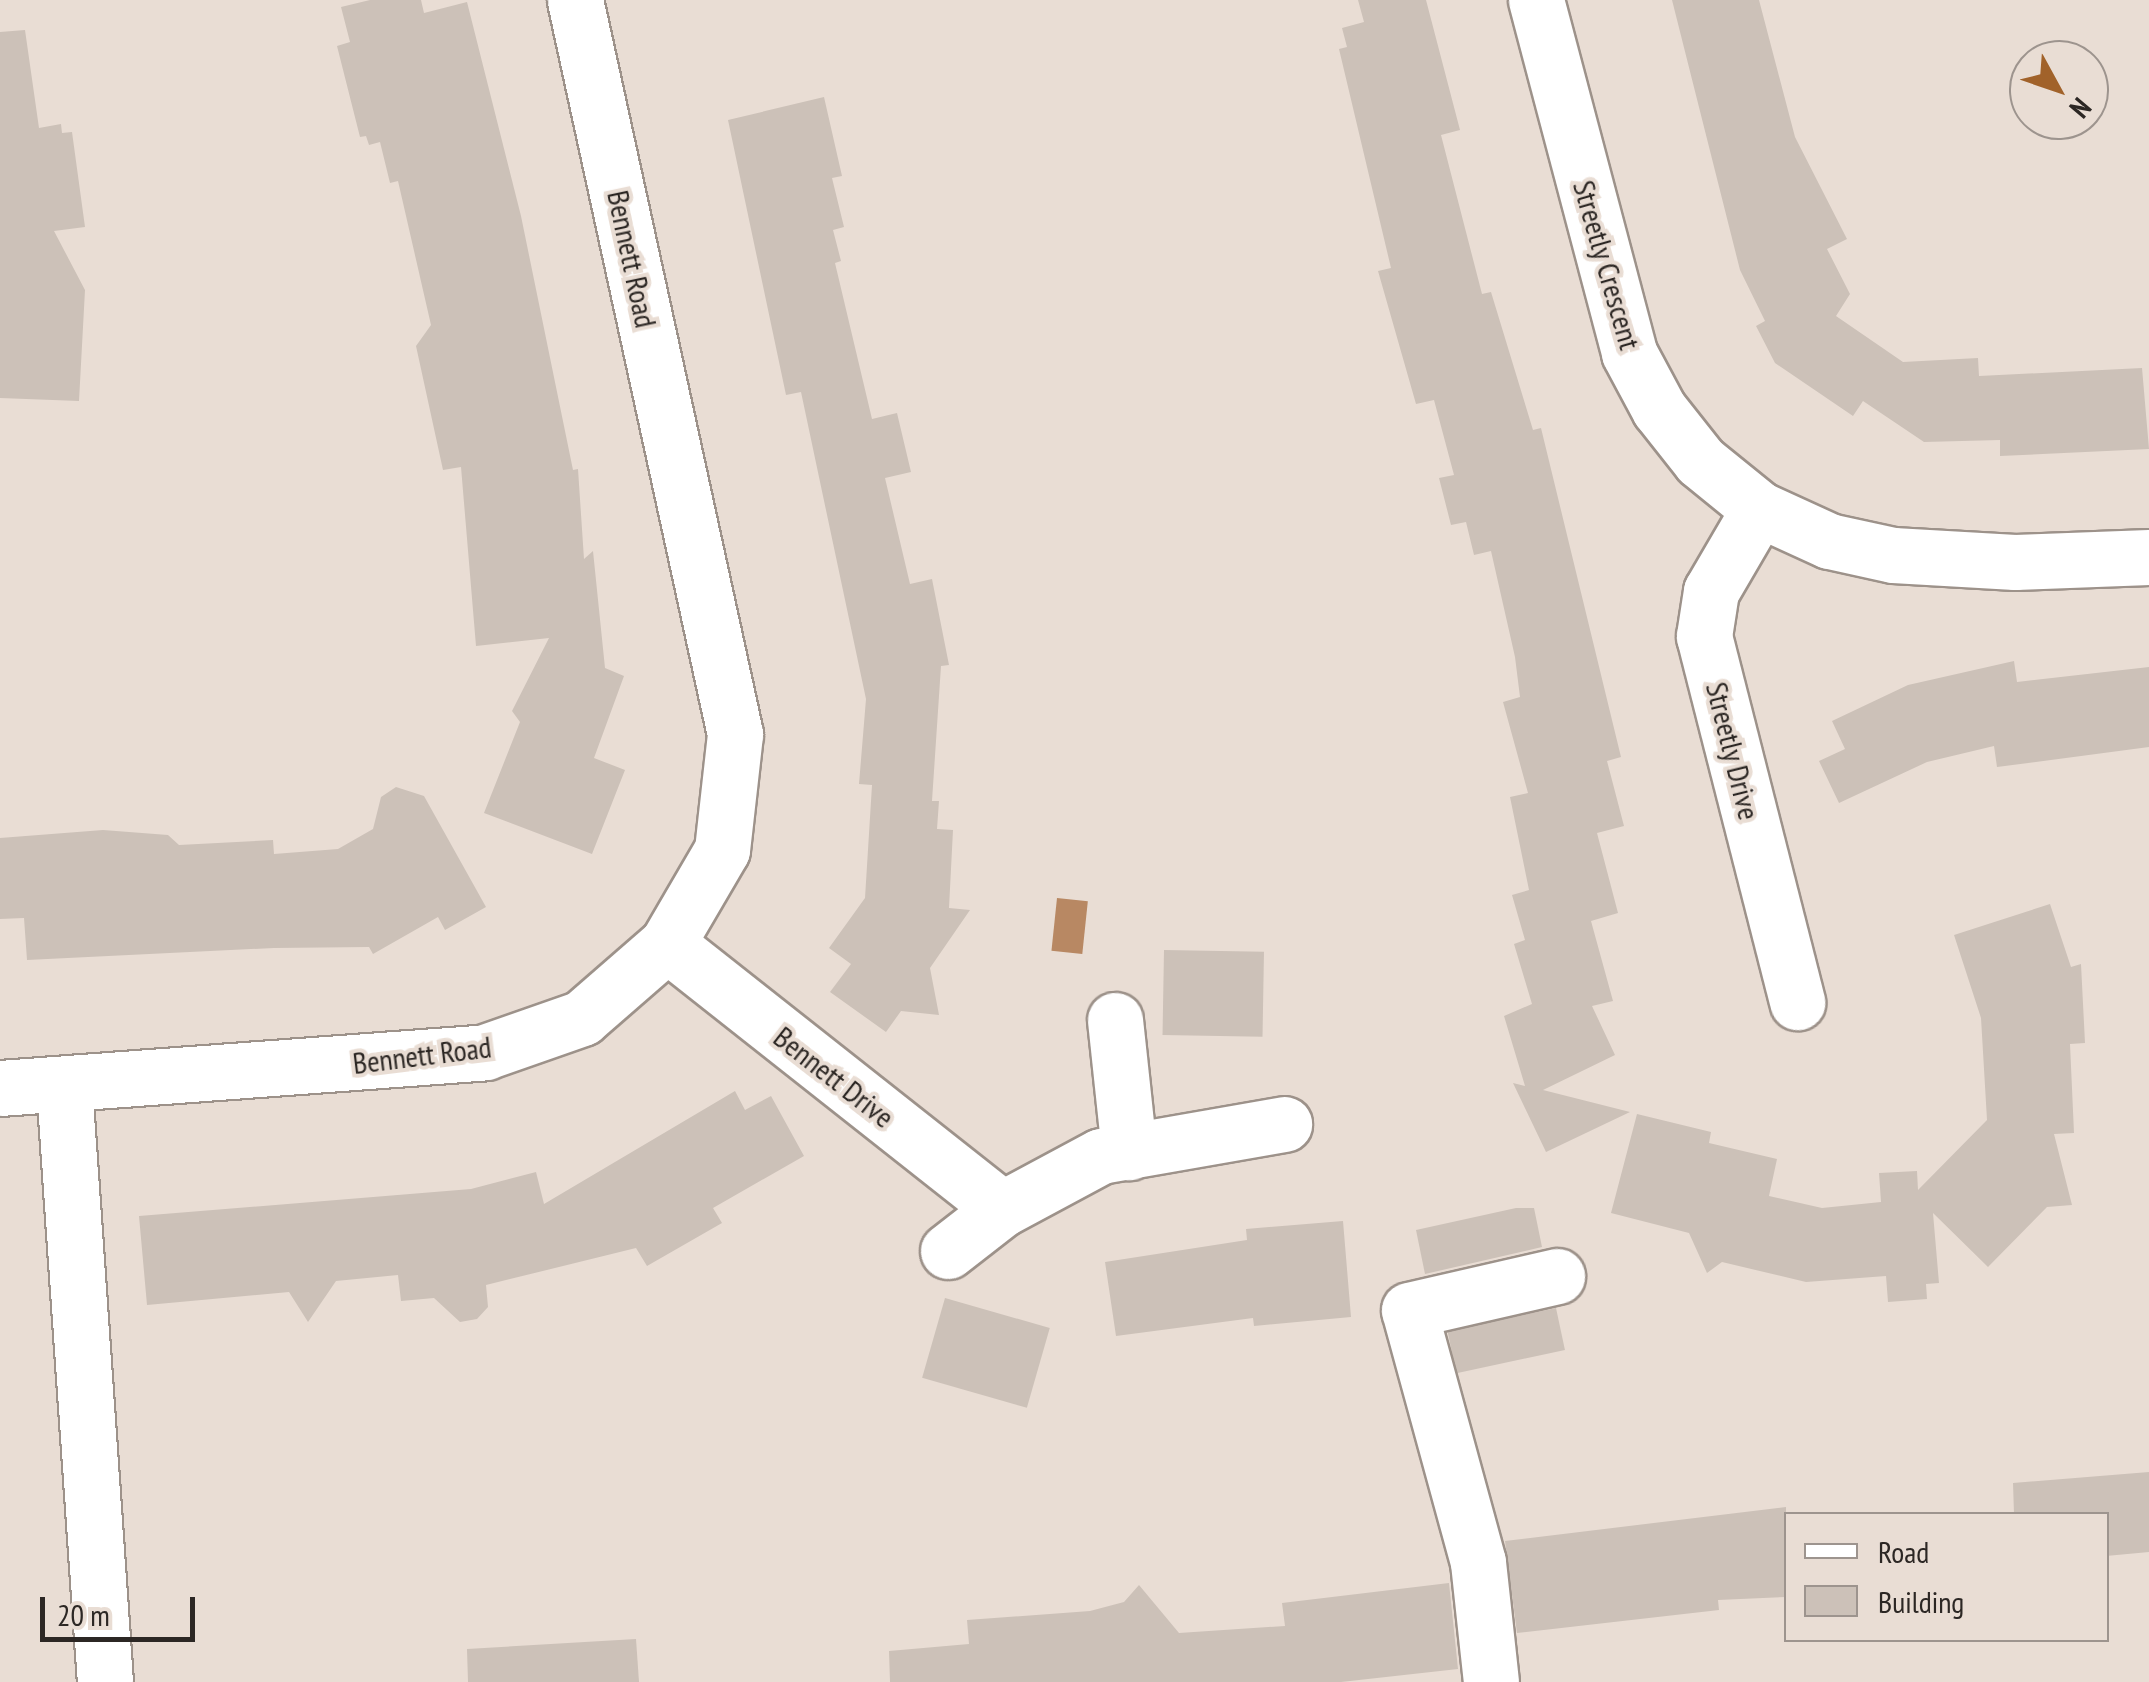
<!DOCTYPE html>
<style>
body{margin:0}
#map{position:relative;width:2149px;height:1682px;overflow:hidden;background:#e9ddd4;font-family:"PT Sans Narrow",sans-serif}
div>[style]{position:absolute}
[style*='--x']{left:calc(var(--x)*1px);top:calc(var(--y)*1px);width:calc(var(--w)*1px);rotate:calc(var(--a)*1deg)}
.water>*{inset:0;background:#b88863;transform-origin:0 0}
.building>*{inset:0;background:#ccc1b8;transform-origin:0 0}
.roads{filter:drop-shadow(2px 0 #9d928a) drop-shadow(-2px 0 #9d928a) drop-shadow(0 2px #9d928a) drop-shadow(0 -2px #9d928a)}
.minor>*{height:55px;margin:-27.5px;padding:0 27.5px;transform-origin:27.5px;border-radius:27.5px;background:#fff}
span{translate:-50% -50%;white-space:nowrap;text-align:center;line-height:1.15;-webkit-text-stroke:8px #e9ddd4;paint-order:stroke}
.street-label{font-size:30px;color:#2c2724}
.legend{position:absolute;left:1784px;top:1512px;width:325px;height:130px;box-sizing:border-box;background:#e9ddd4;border:2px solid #9d948e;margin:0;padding:12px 18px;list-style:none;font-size:30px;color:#2c2724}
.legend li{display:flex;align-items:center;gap:20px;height:50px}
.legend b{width:50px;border:2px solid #9d948e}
.north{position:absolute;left:2009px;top:40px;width:100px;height:100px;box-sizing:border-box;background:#e9ddd4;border:2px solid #9d948e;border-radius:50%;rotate:130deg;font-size:28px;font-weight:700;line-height:40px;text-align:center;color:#2c2724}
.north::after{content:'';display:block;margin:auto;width:35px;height:45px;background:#a1622a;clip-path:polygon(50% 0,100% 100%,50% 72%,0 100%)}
.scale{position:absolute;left:40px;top:1597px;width:155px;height:45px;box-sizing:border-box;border:5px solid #2c2724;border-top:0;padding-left:12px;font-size:30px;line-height:35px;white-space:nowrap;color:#2c2724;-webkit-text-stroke:8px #e9ddd4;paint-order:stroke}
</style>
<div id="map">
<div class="water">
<i style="left:1057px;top:898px;width:31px;height:53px;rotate:6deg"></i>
</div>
<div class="building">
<i style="clip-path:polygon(370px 0,421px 0,424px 13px,467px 2px,521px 216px,573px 470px,578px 469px,584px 559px,593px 551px,605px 668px,624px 676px,594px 758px,625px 770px,592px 854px,484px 813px,520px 722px,512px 711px,549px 638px,476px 646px,461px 467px,443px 470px,416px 346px,431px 325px,398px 181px,390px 183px,380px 142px,369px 145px,366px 136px,360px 137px,337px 46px,350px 42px,341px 7px)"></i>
<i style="clip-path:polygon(1358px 0,1426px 0,1460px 130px,1441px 135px,1482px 294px,1491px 292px,1533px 430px,1541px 428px,1621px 757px,1607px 761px,1624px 826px,1597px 833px,1618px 913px,1591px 921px,1613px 1001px,1592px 1006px,1615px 1055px,1543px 1090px,1630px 1112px,1546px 1152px,1513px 1083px,1525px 1086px,1504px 1016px,1532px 1004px,1514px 944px,1525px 940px,1512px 895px,1529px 890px,1510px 797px,1528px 793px,1503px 702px,1520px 697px,1515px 657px,1491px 551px,1474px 555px,1466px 522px,1451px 525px,1439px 478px,1454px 475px,1434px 400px,1416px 404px,1378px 271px,1391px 268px,1339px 49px,1347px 47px,1342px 28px,1364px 22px)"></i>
<i style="clip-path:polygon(1672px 0,1759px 0,1795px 137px,1847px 239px,1827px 249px,1850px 294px,1836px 316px,1903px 362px,1978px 358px,1979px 376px,2142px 368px,2149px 449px,2000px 456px,2000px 440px,1924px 442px,1863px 401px,1853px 416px,1775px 363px,1756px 326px,1765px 321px,1740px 270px)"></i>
<i style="clip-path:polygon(25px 30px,39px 128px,61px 124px,62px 133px,72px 132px,85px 227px,54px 231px,85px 290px,79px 401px,0 398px,0 32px)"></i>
<i style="clip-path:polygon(824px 97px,842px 176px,832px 178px,844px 227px,833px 230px,841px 261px,835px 263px,872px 419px,897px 413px,911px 472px,885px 478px,910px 584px,932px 579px,949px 665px,941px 666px,932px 801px,939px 801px,937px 829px,953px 830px,949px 908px,970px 910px,930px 968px,939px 1015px,901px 1011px,886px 1032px,830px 992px,851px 964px,829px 948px,865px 898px,872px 785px,859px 784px,866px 699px,801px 392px,786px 395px,728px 120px)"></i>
<i style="clip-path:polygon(2014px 661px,2017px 682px,2149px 667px,2149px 747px,1997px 767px,1994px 746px,1927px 762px,1839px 803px,1819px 761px,1845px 749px,1832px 721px,1908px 685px)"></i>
<i style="clip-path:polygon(396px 787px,424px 796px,486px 907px,445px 930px,438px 917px,373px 954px,369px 947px,274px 948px,27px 960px,24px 918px,0 919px,0 838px,103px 830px,168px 835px,179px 845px,273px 840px,274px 854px,338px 849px,373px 829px,381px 797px)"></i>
<i style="clip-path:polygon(2050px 904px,2071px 967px,2081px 964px,2085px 1043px,2070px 1044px,2074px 1133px,2054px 1134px,2072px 1205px,2047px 1207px,1988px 1267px,1933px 1213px,1939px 1283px,1926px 1284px,1927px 1299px,1888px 1302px,1886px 1276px,1806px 1282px,1722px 1262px,1707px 1273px,1689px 1233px,1611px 1213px,1637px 1114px,1711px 1132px,1709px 1143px,1777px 1159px,1769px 1196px,1822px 1208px,1881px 1202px,1879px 1173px,1917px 1171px,1918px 1190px,1987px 1120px,1981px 1018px,1954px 935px)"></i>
<i style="left:1164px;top:950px;width:100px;height:85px;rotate:1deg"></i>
<i style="clip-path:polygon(735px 1091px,745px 1110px,771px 1096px,804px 1156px,713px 1208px,722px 1223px,647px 1266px,636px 1248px,486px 1285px,488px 1307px,477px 1319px,460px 1322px,434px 1298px,401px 1301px,398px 1275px,336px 1281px,308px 1322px,289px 1292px,147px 1305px,139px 1216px,471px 1189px,536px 1172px,544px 1204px)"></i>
<i style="clip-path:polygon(1516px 1208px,1534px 1208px,1542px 1247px,1425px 1274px,1416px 1230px)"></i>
<i style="clip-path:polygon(1343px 1221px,1351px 1317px,1254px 1326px,1253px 1318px,1116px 1336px,1105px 1262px,1247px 1240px,1246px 1229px)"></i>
<i style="left:945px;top:1298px;width:109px;height:83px;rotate:16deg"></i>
<i style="left:1556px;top:1308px;width:43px;height:111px;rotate:78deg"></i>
<i style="clip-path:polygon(2149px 1472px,2149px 1552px,2106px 1556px,2106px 1514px,2014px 1514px,2013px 1483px)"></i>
<i style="clip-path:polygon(1786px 1507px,1786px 1597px,1718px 1600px,1719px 1610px,1517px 1633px,1505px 1541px)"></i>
<i style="clip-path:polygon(1449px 1583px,1458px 1669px,1341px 1682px,890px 1682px,889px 1651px,969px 1644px,967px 1620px,1090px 1611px,1124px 1602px,1139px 1585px,1179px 1633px,1285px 1626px,1282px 1603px)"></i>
<i style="clip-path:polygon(636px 1639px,639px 1682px,468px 1682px,467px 1649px)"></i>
</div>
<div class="roads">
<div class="minor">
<i style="--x:1536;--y:0;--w:365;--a:75.2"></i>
<i style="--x:1629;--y:353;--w:64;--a:61.8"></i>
<i style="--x:1659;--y:409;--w:66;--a:51.7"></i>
<i style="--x:1700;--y:461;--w:76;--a:39.1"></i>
<i style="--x:1759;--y:509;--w:77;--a:24.6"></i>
<i style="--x:1829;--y:541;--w:66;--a:12.3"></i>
<i style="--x:1893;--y:555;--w:122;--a:3.3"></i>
<i style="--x:2015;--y:562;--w:134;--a:-2.1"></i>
<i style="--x:1759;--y:509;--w:95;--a:120.3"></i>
<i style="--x:1711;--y:591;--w:46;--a:98.8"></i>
<i style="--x:1704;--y:636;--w:378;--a:75.7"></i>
<i style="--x:667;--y:944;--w:427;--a:38.3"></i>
<i style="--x:1002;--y:1209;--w:112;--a:-28.2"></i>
<i style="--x:1101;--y:1156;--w:186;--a:-9.9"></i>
<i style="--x:1115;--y:1020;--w:133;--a:83.9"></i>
<i style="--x:64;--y:1087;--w:596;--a:86.06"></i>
<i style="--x:0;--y:1088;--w:486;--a:-4.2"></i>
<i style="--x:485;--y:1052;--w:103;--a:-19.3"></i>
<i style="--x:582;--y:1018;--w:113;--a:-41"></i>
<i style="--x:667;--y:944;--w:109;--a:-59.7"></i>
<i style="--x:722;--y:850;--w:117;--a:-83.6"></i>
<i style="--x:735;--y:734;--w:751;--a:-102.3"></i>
<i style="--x:948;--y:1251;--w:68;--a:-37.9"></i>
<i style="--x:1491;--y:1682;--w:121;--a:-96.2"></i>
<i style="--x:1478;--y:1562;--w:261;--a:-105.3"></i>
<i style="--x:1409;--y:1310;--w:152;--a:-12.9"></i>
</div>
</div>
<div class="street-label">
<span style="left:632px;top:259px;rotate:78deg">Bennett Road</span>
<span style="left:1607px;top:265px;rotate:74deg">Streetly Crescent</span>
<span style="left:1733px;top:751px;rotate:76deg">Streetly Drive</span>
<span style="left:422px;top:1055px;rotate:-7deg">Bennett Road</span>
<span style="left:834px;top:1077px;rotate:38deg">Bennett Drive</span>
</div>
<ul class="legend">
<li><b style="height:12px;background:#fff"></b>Road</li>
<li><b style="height:28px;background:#ccc1b8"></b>Building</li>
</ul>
<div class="north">N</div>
<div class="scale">20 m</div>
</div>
